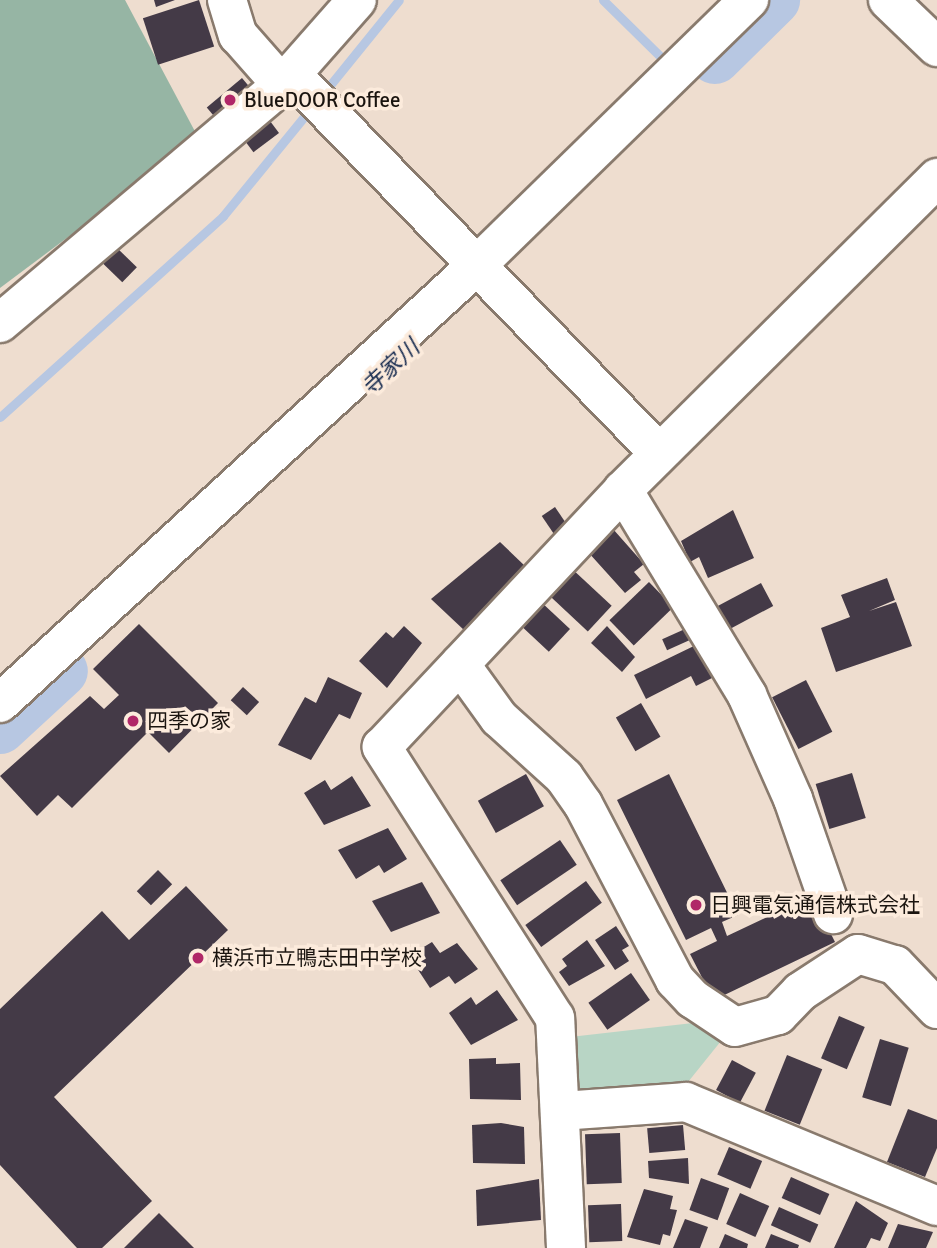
<!DOCTYPE html>
<meta charset="utf-8">
<style>
body{margin:0}
#map{position:relative;width:937px;height:1248px;overflow:hidden;background:#eeddcf;font-family:Signika,"Noto Sans JP",sans-serif}
div>[style]{position:absolute}
[style*='--x']{left:calc(var(--x)*1px);top:calc(var(--y)*1px);width:calc(var(--w)*1px);rotate:calc(var(--a)*1deg)}
.green>*{inset:0;background:#b8d5c5}
.forest>*{inset:0;background:#96b5a4}
.stream>*{height:9px;margin:-4.5px;padding:0 4.5px;transform-origin:4.5px;border-radius:4.5px;background:#b7c7e2}
.river>*{height:52px;margin:-26px;padding:0 26px;transform-origin:26px;border-radius:26px;background:#b7c7e2}
.building>*{inset:0;background:#443a47;transform-origin:0 0}
.roads{filter:drop-shadow(2px 0 #897a6d) drop-shadow(-2px 0 #897a6d) drop-shadow(0 2px #897a6d) drop-shadow(0 -2px #897a6d)}
.minor>*{height:38px;margin:-19px;padding:0 19px;transform-origin:19px;border-radius:19px;background:#fff}
.dots>*{width:19px;height:19px;translate:-50% -50%;box-sizing:border-box;border:4px solid #fcebdc;border-radius:50%}
span{translate:-50% -50%;white-space:nowrap;text-align:center;line-height:1.15;-webkit-text-stroke:7px #fcebdc;paint-order:stroke}
.poi-label{font-size:21px;color:#1a140f}
.left{translate:0 -50%;text-align:left}
.water-label{font-size:23px;color:#192d51;font-style:italic}
</style>
<div id="map">
<div class="green">
<i style="clip-path:polygon(693px 1023px,721px 1041px,684px 1087px,584px 1099px,572px 1086px,570px 1037px)"></i>
</div>
<div class="forest">
<i style="clip-path:polygon(0 0,125px 0,199px 139px,0 288px)"></i>
</div>
<div class="stream">
<i style="--x:603;--y:0;--w:93;--a:44.6"></i>
<i style="--x:322;--y:95;--w:122;--a:-51"></i>
<i style="--x:0;--y:417;--w:300;--a:-42"></i>
<i style="--x:223;--y:216;--w:139;--a:-50.8"></i>
</div>
<div class="river">
<i style="--x:715;--y:58;--w:83;--a:-44.5"></i>
<i style="--x:0;--y:728;--w:84;--a:-42.6"></i>
</div>
<div class="building">
<i style="clip-path:polygon(154px 0,175px 0,156px 7px)"></i>
<i style="left:199px;top:0;width:49px;height:59px;rotate:72deg"></i>
<i style="left:242px;top:78px;width:17px;height:46px;rotate:50deg"></i>
<i style="left:270px;top:121px;width:15px;height:32px;rotate:53deg"></i>
<i style="left:116px;top:247px;width:29px;height:21px;rotate:44deg"></i>
<i style="left:555px;top:507px;width:23px;height:16px;rotate:56deg"></i>
<i style="clip-path:polygon(733px 510px,754px 558px,708px 578px,699px 557px,690px 562px,681px 541px)"></i>
<i style="clip-path:polygon(613px 529px,644px 564px,634px 572px,641px 580px,625px 593px,588px 552px)"></i>
<i style="clip-path:polygon(500px 542px,526px 567px,465px 631px,431px 599px)"></i>
<i style="left:570px;top:567px;width:57px;height:35px;rotate:43deg"></i>
<i style="clip-path:polygon(887px 578px,895px 600px,869px 611px,896px 602px,912px 646px,836px 672px,821px 628px,850px 617px,841px 595px)"></i>
<i style="left:649px;top:582px;width:35px;height:55px;rotate:46deg"></i>
<i style="left:761px;top:583px;width:26px;height:57px;rotate:62deg"></i>
<i style="left:540px;top:601px;width:41px;height:31px;rotate:43deg"></i>
<i style="clip-path:polygon(139px 624px,218px 703px,169px 753px,148px 732px,72px 808px,58px 795px,37px 816px,0 776px,90px 696px,104px 709px,119px 695px,93px 669px)"></i>
<i style="clip-path:polygon(404px 626px,422px 643px,387px 688px,359px 661px,386px 632px,393px 638px)"></i>
<i style="clip-path:polygon(607px 626px,635px 657px,622px 672px,591px 643px)"></i>
<i style="left:685px;top:629px;width:12px;height:25px;rotate:66deg"></i>
<i style="clip-path:polygon(698px 644px,714px 677px,696px 686px,691px 676px,646px 699px,634px 675px)"></i>
<i style="clip-path:polygon(328px 677px,362px 693px,350px 719px,339px 714px,311px 760px,278px 745px,305px 697px,316px 703px)"></i>
<i style="left:806px;top:680px;width:58px;height:38px;rotate:63deg"></i>
<i style="left:243px;top:687px;width:22px;height:18px;rotate:43deg"></i>
<i style="left:641px;top:703px;width:39px;height:29px;rotate:60deg"></i>
<i style="left:852px;top:773px;width:47px;height:38px;rotate:73deg"></i>
<i style="left:526px;top:774px;width:37px;height:55px;rotate:61deg"></i>
<i style="clip-path:polygon(669px 774px,738px 915px,722px 922px,727px 936px,812px 896px,835px 942px,716px 999px,710px 993px,690px 954px,717px 941px,711px 928px,686px 940px,617px 800px)"></i>
<i style="clip-path:polygon(352px 776px,371px 806px,324px 825px,304px 793px,325px 780px,331px 790px)"></i>
<i style="clip-path:polygon(388px 828px,407px 859px,384px 873px,379px 865px,356px 879px,338px 850px)"></i>
<i style="left:560px;top:840px;width:30px;height:72px;rotate:56deg"></i>
<i style="left:158px;top:870px;width:20px;height:30px;rotate:45deg"></i>
<i style="left:586px;top:881px;width:27px;height:75px;rotate:54deg"></i>
<i style="clip-path:polygon(422px 882px,440px 913px,391px 932px,372px 901px)"></i>
<i style="clip-path:polygon(186px 886px,228px 930px,54px 1097px,152px 1201px,102px 1248px,77px 1248px,0 1165px,0 1009px,102px 911px,129px 940px)"></i>
<i style="clip-path:polygon(616px 926px,629px 946px,622px 950px,629px 961px,615px 970px,595px 940px)"></i>
<i style="clip-path:polygon(587px 940px,605px 966px,569px 986px,559px 972px,567px 966px,562px 959px)"></i>
<i style="clip-path:polygon(432px 942px,440px 953px,457px 943px,478px 969px,455px 984px,449px 976px,430px 988px,409px 956px)"></i>
<i style="left:631px;top:973px;width:33px;height:52px;rotate:55deg"></i>
<i style="clip-path:polygon(497px 990px,518px 1020px,471px 1045px,449px 1013px,471px 997px,476px 1005px)"></i>
<i style="left:839px;top:1016px;width:28px;height:46px;rotate:23deg"></i>
<i style="left:880px;top:1039px;width:30px;height:61px;rotate:17deg"></i>
<i style="left:787px;top:1055px;width:38px;height:60px;rotate:22deg"></i>
<i style="clip-path:polygon(496px 1058px,496px 1064px,520px 1063px,521px 1100px,470px 1099px,469px 1059px)"></i>
<i style="left:732px;top:1060px;width:27px;height:34px;rotate:28deg"></i>
<i style="clip-path:polygon(908px 1109px,937px 1120px,937px 1148px,925px 1177px,887px 1162px)"></i>
<i style="clip-path:polygon(501px 1123px,524px 1127px,525px 1164px,473px 1163px,472px 1125px)"></i>
<i style="left:683px;top:1125px;width:25px;height:36px;rotate:85deg"></i>
<i style="left:620px;top:1133px;width:50px;height:35px;rotate:88deg"></i>
<i style="left:729px;top:1147px;width:36px;height:30px;rotate:23deg"></i>
<i style="clip-path:polygon(688px 1158px,689px 1184px,649px 1178px,648px 1161px)"></i>
<i style="left:791px;top:1177px;width:42px;height:23px;rotate:24deg"></i>
<i style="left:701px;top:1178px;width:30px;height:34px;rotate:20deg"></i>
<i style="clip-path:polygon(539px 1179px,541px 1220px,477px 1226px,476px 1190px)"></i>
<i style="clip-path:polygon(644px 1189px,673px 1196px,670px 1209px,677px 1210px,670px 1236px,663px 1234px,660px 1245px,627px 1237px)"></i>
<i style="left:740px;top:1193px;width:32px;height:34px;rotate:24deg"></i>
<i style="clip-path:polygon(856px 1201px,888px 1223px,880px 1241px,871px 1238px,866px 1248px,834px 1248px)"></i>
<i style="left:621px;top:1204px;width:37px;height:33px;rotate:88deg"></i>
<i style="left:779px;top:1207px;width:43px;height:20px;rotate:24deg"></i>
<i style="clip-path:polygon(159px 1213px,194px 1248px,124px 1248px)"></i>
<i style="clip-path:polygon(685px 1219px,708px 1227px,700px 1248px,673px 1248px)"></i>
<i style="clip-path:polygon(898px 1224px,933px 1232px,926px 1248px,888px 1248px)"></i>
<i style="clip-path:polygon(725px 1234px,748px 1244px,747px 1248px,719px 1248px)"></i>
<i style="clip-path:polygon(771px 1234px,799px 1245px,798px 1248px,765px 1248px)"></i>
</div>
<div class="roads">
<div class="minor">
<i style="--x:227;--y:0;--w:37;--a:73"></i>
<i style="--x:238;--y:35;--w:67;--a:48.7"></i>
<i style="--x:888;--y:0;--w:68;--a:43.8"></i>
<i style="--x:292;--y:75;--w:527;--a:45.85"></i>
<i style="--x:0;--y:323;--w:369;--a:-40.2"></i>
<i style="--x:282;--y:85;--w:113;--a:-48.6"></i>
<i style="--x:623;--y:490;--w:240;--a:58.8"></i>
<i style="--x:747;--y:695;--w:114;--a:66.1"></i>
<i style="--x:793;--y:799;--w:122;--a:70.8"></i>
<i style="--x:460;--y:664;--w:67;--a:54.2"></i>
<i style="--x:499;--y:718;--w:88;--a:42.2"></i>
<i style="--x:564;--y:777;--w:33;--a:55"></i>
<i style="--x:583;--y:804;--w:199;--a:62.4"></i>
<i style="--x:675;--y:980;--w:26;--a:47"></i>
<i style="--x:693;--y:999;--w:50;--a:33.7"></i>
<i style="--x:735;--y:1027;--w:45;--a:-15.6"></i>
<i style="--x:778;--y:1015;--w:32;--a:-46"></i>
<i style="--x:800;--y:992;--w:69;--a:-33.2"></i>
<i style="--x:858;--y:954;--w:39;--a:17"></i>
<i style="--x:895;--y:965;--w:61;--a:46.3"></i>
<i style="--x:0;--y:703;--w:645;--a:-42.55"></i>
<i style="--x:475;--y:267;--w:383;--a:-44.3"></i>
<i style="--x:561;--y:1111;--w:125;--a:-4.1"></i>
<i style="--x:686;--y:1102;--w:272;--a:22.5"></i>
<i style="--x:566;--y:1248;--w:230;--a:-92.7"></i>
<i style="--x:555;--y:1018;--w:322;--a:-122.6"></i>
<i style="--x:382;--y:747;--w:352;--a:-46.8"></i>
<i style="--x:623;--y:490;--w:443;--a:-44.8"></i>
</div>
</div>
<div class="dots">
<i style="left:230px;top:100px;background:#b02768"></i>
<i style="left:133px;top:721px;background:#b02768"></i>
<i style="left:696px;top:905px;background:#b02768"></i>
<i style="left:198px;top:958px;background:#b02768"></i>
</div>
<div class="poi-label">
<span class="left" style="left:244px;top:100px">BlueDOOR Coffee</span>
<span class="left" style="left:147px;top:721px">四季の家</span>
<span class="left" style="left:710px;top:905px">日興電気通信株式会社</span>
<span class="left" style="left:212px;top:958px">横浜市立鴨志田中学校</span>
</div>
<div class="water-label">
<span style="left:391px;top:368px;rotate:-43deg">寺家川</span>
</div>
</div>
